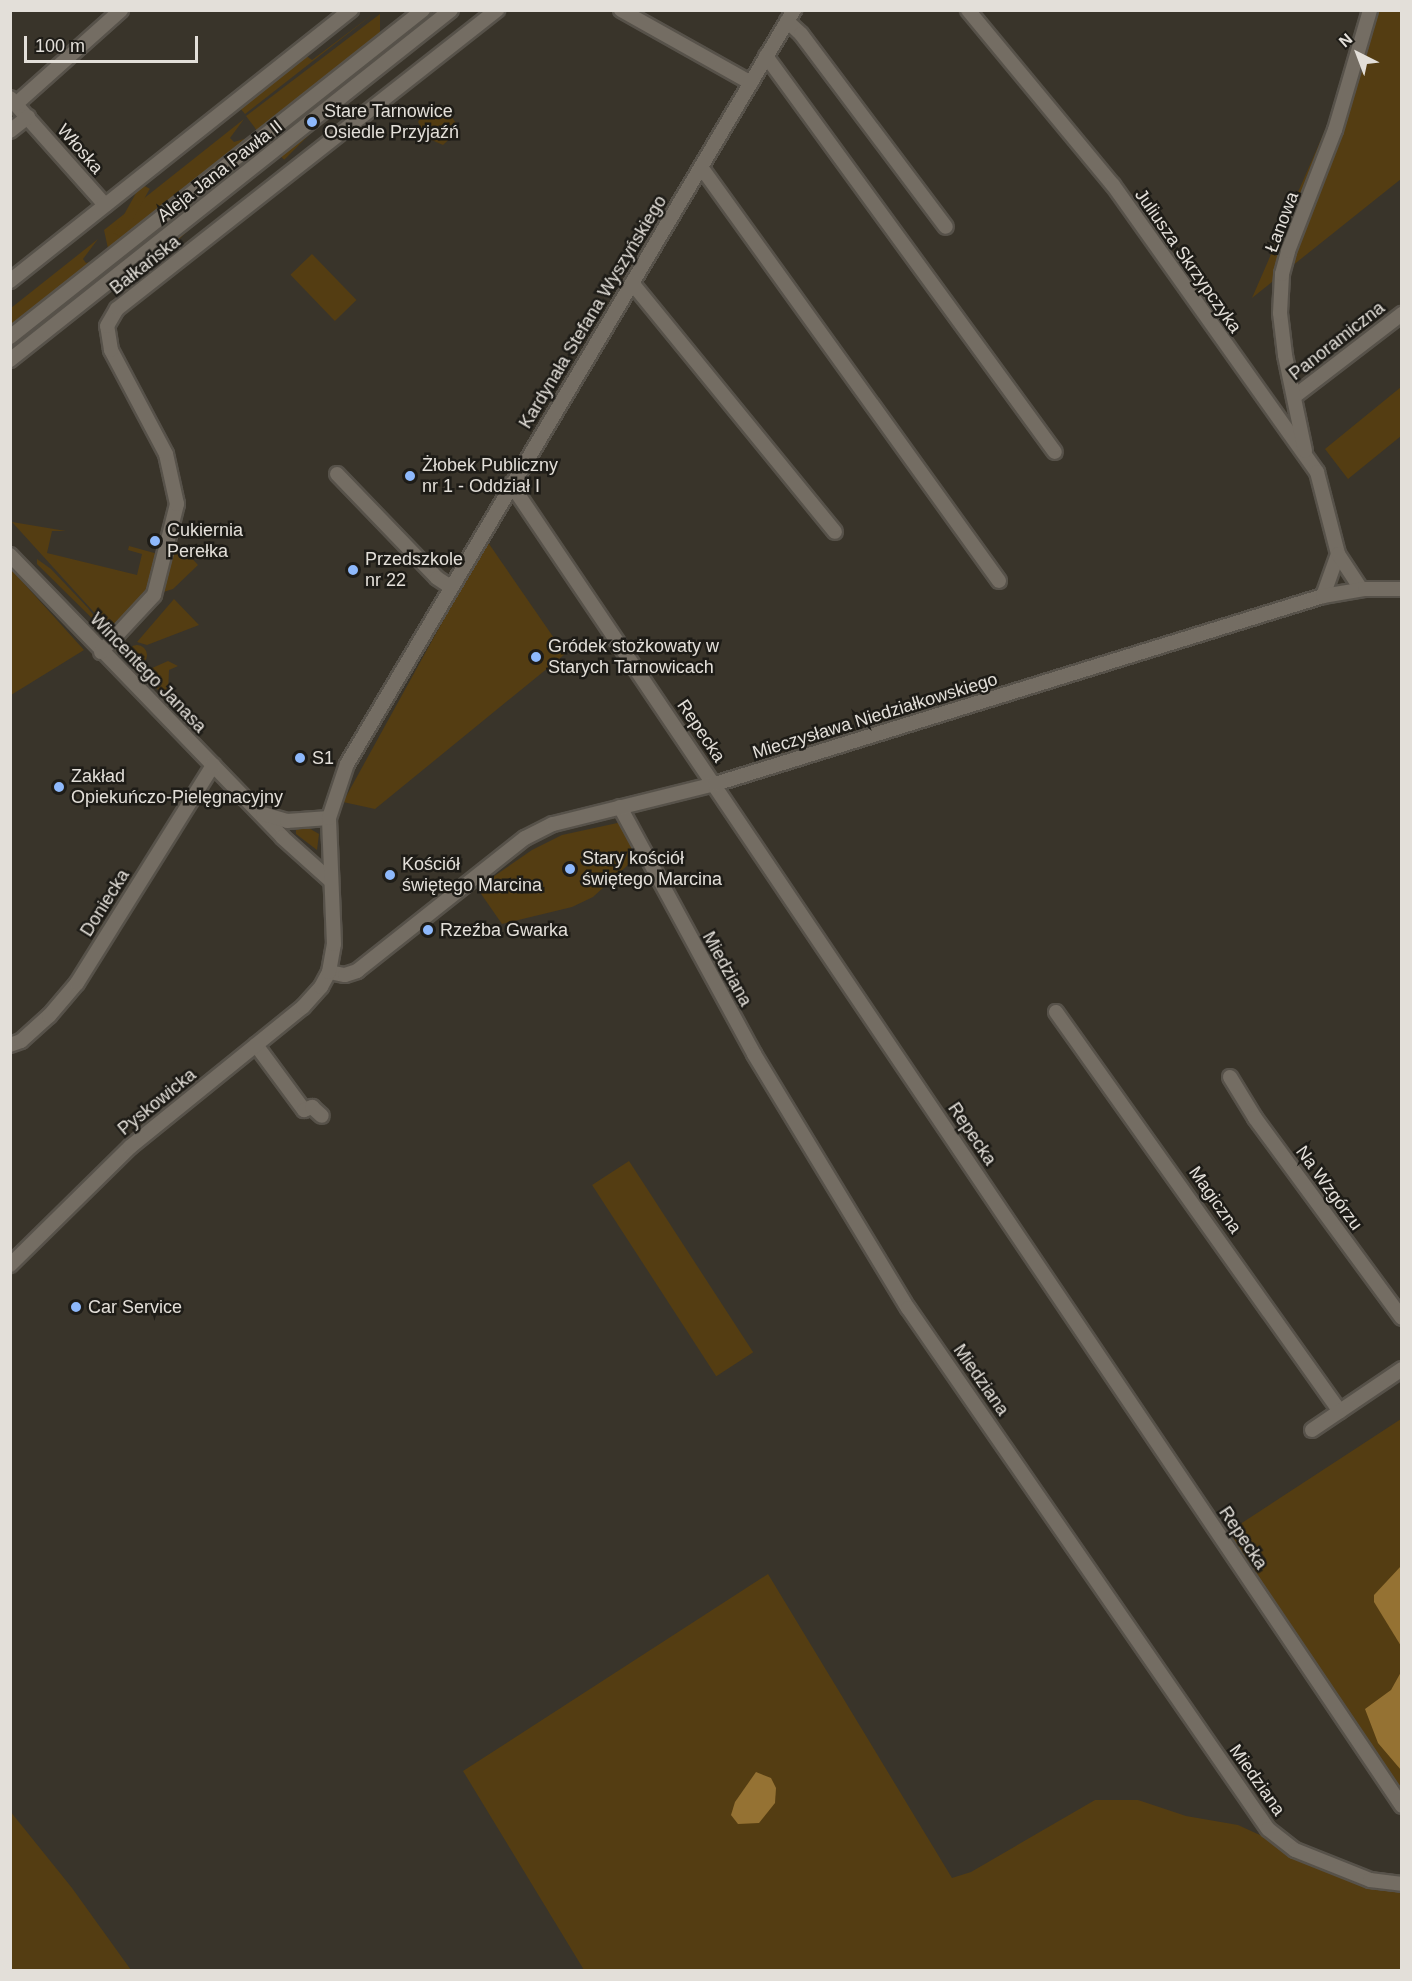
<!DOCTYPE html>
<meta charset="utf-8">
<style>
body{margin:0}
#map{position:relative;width:1412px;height:1981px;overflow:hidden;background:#39342a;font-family:Arial,sans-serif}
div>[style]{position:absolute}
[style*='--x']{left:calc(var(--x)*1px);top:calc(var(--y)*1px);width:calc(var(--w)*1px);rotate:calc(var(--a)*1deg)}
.green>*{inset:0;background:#543d12;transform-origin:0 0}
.round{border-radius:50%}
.water>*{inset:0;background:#957233}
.roads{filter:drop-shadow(2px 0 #57524a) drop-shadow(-2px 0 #57524a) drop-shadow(0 2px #57524a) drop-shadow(0 -2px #57524a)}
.minor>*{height:14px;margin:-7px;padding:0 7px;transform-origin:7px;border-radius:7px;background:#746d63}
.dots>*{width:16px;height:16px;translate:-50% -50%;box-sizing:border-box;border:3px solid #1e1c17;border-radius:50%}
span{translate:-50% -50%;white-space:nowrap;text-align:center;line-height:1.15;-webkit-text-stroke:5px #1e1c17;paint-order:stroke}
.poi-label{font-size:18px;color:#e3dfd9}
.left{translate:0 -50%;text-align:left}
.street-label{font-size:18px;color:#e3dfd9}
.frame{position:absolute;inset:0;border:12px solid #e3dfd9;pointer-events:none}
.north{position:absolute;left:1328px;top:24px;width:60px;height:60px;-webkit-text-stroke:4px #1e1c17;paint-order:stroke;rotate:318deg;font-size:16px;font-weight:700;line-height:24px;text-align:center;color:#e3dfd9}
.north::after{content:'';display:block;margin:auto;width:21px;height:27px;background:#e3dfd9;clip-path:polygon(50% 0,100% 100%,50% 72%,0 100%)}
.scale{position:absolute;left:24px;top:36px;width:174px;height:27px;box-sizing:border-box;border:3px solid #e3dfd9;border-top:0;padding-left:8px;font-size:18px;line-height:21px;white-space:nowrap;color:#e3dfd9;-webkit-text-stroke:4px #1e1c17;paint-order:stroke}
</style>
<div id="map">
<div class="green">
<i style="clip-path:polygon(377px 11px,245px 114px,239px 107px,305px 55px,312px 60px)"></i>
<i style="clip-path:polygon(1365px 11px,1401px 11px,1401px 179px,1252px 298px,1339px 98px)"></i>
<i style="clip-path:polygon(380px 14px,380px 34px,258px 132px,246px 116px)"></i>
<i style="left:386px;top:48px;width:7px;height:151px;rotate:45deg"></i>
<i style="clip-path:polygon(427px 106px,447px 110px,460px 129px,443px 145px,427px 138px,418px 122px)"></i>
<i style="clip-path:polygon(244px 119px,230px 138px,234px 142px,254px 136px,109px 253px,104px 230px)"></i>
<i style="left:263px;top:147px;width:6px;height:177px;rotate:45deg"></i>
<i style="left:141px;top:184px;width:10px;height:56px;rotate:29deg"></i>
<i style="clip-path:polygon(98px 239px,83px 259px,86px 263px,101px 259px,11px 330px,11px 308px)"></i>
<i style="left:312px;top:254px;width:64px;height:30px;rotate:46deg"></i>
<i style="left:108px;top:268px;width:6px;height:124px;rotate:51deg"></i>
<i style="clip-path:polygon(1401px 387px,1401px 436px,1348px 479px,1325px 449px)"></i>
<i style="clip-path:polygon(12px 522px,66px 531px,52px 531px,47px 553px,137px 575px,142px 554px,128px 550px,129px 546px,158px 554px,146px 593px,111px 631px)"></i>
<i style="clip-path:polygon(175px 540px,198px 565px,173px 589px,160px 593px)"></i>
<i style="clip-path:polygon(487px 541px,565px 654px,375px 809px,343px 802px)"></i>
<i style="clip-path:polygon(37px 559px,51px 569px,88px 608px,107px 633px,37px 564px)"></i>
<i style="clip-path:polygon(10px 568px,84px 650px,11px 695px,10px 695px)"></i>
<i style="clip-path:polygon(174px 599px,199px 625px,147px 645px,137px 642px)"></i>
<i class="round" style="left:127px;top:645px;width:20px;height:20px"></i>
<i style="clip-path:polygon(168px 661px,178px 666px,169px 670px,168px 692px,176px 698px,173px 705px,145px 677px,150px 669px)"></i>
<i style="clip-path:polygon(622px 822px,640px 854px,593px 897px,572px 907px,502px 924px,477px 888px,532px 850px,562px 835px)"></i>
<i style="clip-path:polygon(307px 827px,319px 834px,317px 850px,296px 834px,296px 830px)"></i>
<i style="left:629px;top:1161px;width:228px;height:44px;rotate:57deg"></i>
<i style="clip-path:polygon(1401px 1419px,1401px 1799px,1225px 1534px)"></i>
<i style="clip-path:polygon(768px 1574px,952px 1878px,971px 1872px,1095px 1800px,1138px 1800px,1186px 1816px,1238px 1825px,1313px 1859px,1391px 1889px,1401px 1889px,1401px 1970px,584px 1970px,463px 1771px)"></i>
<i style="clip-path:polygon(10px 1811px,72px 1888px,131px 1970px,11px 1970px)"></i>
</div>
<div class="water">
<i style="clip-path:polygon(1401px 1566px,1401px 1646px,1374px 1602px,1374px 1595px)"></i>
<i style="clip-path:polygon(1401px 1672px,1401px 1770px,1378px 1743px,1365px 1709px,1391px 1690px)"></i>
<i style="clip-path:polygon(756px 1772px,771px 1778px,776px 1788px,775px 1803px,759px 1823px,738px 1824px,731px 1815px,735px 1802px)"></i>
</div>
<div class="roads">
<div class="minor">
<i style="--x:621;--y:10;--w:149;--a:29.3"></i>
<i style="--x:968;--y:10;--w:227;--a:50.4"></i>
<i style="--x:1113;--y:185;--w:352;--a:54.6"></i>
<i style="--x:1317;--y:472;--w:85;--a:75.6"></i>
<i style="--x:1338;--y:554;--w:45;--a:109.7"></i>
<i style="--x:787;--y:21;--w:19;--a:43"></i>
<i style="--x:801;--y:34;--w:241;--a:53.1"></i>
<i style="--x:766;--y:56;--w:490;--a:53.9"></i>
<i style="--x:10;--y:98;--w:143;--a:48.4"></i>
<i style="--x:16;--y:104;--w:141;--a:-41.8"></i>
<i style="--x:10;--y:131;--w:23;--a:-38"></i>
<i style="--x:701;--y:167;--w:510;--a:54.25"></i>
<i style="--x:10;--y:281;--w:436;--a:-38.5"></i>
<i style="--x:632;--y:283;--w:321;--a:50.8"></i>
<i style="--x:10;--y:337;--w:527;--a:-38.37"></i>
<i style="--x:10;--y:360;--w:563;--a:-38.44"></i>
<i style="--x:1295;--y:396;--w:135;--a:-37.5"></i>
<i style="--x:1305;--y:451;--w:98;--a:-101.8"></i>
<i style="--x:1285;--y:355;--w:42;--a:-96.8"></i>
<i style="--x:1280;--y:313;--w:39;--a:-87"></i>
<i style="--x:1282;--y:274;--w:24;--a:-75"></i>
<i style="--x:1288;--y:251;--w:130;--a:-68.8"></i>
<i style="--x:1335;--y:130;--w:125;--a:-73.7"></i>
<i style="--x:337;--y:474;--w:144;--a:46.1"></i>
<i style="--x:437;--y:578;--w:17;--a:33"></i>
<i style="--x:511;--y:484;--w:1594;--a:56.02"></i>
<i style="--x:1338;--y:554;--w:42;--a:56.7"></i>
<i style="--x:10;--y:555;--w:392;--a:46"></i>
<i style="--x:282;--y:837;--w:64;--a:41.9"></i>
<i style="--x:101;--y:652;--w:78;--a:-47.1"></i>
<i style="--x:154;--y:595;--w:94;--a:-75.8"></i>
<i style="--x:177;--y:504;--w:51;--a:-102.4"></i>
<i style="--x:166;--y:454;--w:118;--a:-117.9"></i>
<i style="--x:111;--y:350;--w:24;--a:-99"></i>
<i style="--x:107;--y:326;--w:20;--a:-60"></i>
<i style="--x:117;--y:309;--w:484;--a:-38.2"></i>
<i style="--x:620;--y:807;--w:281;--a:61.5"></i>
<i style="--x:754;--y:1054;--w:297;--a:58.8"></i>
<i style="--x:908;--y:1308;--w:633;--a:55.36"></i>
<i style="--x:1268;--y:1829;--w:34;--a:38"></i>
<i style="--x:1295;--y:1850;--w:81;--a:21.8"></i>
<i style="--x:1370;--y:1880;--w:32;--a:7"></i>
<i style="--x:263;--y:814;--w:25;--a:16"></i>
<i style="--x:287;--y:821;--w:42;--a:-4.1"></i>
<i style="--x:329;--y:972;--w:16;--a:11"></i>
<i style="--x:345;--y:975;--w:13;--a:-18"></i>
<i style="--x:357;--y:971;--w:214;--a:-38.4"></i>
<i style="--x:525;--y:838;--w:31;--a:-27"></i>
<i style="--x:553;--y:824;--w:167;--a:-13.9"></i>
<i style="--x:715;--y:784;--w:636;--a:-17.18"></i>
<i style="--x:1323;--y:596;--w:43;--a:-9.5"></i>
<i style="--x:1365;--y:589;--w:37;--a:0"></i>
<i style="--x:1056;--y:1012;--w:490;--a:54.6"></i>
<i style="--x:10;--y:1045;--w:12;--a:-20"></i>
<i style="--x:21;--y:1041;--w:38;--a:-42"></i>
<i style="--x:49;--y:1016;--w:43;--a:-49.7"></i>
<i style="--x:77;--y:983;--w:257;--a:-58"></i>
<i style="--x:256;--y:1045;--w:81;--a:53.6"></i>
<i style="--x:304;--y:1110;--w:9;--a:-21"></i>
<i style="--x:312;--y:1107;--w:13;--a:42"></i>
<i style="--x:1230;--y:1077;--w:48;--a:58.6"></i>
<i style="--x:1255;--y:1118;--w:248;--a:53.7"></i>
<i style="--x:10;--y:1265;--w:168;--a:-44.5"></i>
<i style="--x:130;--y:1147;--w:223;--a:-39"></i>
<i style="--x:303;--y:1007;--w:27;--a:-48"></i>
<i style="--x:321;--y:987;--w:17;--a:-62"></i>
<i style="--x:329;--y:972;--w:28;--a:-80"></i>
<i style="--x:334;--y:944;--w:126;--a:-92.3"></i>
<i style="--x:329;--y:818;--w:57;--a:-71.6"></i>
<i style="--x:347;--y:764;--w:877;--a:-59.34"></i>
<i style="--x:1312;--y:1430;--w:109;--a:-34.1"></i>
</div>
</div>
<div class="dots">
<i style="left:312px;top:122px;background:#8eb9fc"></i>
<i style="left:410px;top:476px;background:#8eb9fc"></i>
<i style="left:155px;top:541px;background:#8eb9fc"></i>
<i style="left:353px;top:570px;background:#8eb9fc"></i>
<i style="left:536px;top:657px;background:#8eb9fc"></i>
<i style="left:300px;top:758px;background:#8eb9fc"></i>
<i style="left:59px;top:787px;background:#8eb9fc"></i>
<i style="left:570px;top:869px;background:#8eb9fc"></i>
<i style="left:390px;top:875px;background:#8eb9fc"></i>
<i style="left:428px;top:930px;background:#8eb9fc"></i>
<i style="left:76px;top:1307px;background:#8eb9fc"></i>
</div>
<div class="poi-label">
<span class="left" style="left:324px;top:122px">Stare Tarnowice<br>Osiedle Przyjaźń</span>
<span class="left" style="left:422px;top:476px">Żłobek Publiczny<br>nr 1 - Oddział I</span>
<span class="left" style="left:167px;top:541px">Cukiernia<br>Perełka</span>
<span class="left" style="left:365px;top:570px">Przedszkole<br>nr 22</span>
<span class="left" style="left:548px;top:657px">Gródek stożkowaty w<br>Starych Tarnowicach</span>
<span class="left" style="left:312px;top:758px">S1</span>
<span class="left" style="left:71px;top:787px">Zakład<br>Opiekuńczo-Pielęgnacyjny</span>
<span class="left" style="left:582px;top:869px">Stary kościół<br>świętego Marcina</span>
<span class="left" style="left:402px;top:875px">Kościół<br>świętego Marcina</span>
<span class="left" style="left:440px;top:930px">Rzeźba Gwarka</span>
<span class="left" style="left:88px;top:1307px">Car Service</span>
</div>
<div class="street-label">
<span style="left:80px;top:149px;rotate:49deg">Włoska</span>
<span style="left:220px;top:171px;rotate:-38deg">Aleja Jana Pawła II</span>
<span style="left:1282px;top:222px;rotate:-69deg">Łanowa</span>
<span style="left:1188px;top:261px;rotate:55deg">Juliusza Skrzypczyka</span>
<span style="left:145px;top:265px;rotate:-38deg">Bałkańska</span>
<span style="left:593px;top:312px;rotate:-59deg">Kardynała Stefana Wyszyńskiego</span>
<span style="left:1337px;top:341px;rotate:-38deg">Panoramiczna</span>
<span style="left:148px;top:673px;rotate:46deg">Wincentego Janasa</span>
<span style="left:875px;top:716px;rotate:-17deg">Mieczysława Niedziałkowskiego</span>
<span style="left:701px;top:731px;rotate:56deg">Repecka</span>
<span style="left:105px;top:903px;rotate:-58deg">Doniecka</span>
<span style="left:727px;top:969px;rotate:61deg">Miedziana</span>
<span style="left:157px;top:1102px;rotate:-39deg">Pyskowicka</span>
<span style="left:972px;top:1134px;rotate:56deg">Repecka</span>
<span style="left:1329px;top:1188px;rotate:54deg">Na Wzgórzu</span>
<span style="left:1215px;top:1200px;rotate:55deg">Magiczna</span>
<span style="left:981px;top:1380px;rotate:55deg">Miedziana</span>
<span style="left:1243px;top:1538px;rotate:56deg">Repecka</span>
<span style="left:1257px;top:1780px;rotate:55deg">Miedziana</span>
</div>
<div class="frame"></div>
<div class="north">N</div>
<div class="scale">100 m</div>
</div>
